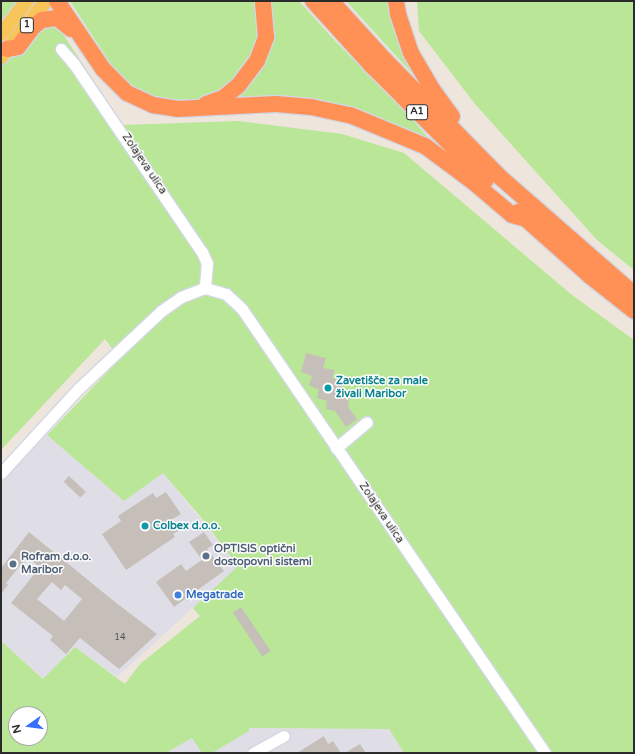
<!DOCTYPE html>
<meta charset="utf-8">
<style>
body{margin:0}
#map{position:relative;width:635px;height:754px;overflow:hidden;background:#eee5dd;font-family:"Varela Round",sans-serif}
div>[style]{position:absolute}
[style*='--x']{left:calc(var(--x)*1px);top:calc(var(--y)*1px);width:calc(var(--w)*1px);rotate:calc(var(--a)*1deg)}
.industrial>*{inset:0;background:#dfdee6}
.green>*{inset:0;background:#b9e797}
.building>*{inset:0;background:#c6bfb9;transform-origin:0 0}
.roads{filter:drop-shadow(1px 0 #d2d7e5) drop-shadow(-1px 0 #d2d7e5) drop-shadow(0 1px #d2d7e5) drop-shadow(0 -1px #d2d7e5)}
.minor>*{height:11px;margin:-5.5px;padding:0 5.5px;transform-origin:5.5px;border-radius:5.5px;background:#fff}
.major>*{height:14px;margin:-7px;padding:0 7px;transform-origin:7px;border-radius:7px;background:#f7c559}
.highway>*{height:16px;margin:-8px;padding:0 8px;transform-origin:8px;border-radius:8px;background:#ff9157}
.dots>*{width:11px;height:11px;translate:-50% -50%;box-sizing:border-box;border:2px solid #fff;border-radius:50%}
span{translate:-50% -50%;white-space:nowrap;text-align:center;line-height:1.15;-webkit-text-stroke:3px #fff;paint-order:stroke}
.number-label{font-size:9px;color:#52504e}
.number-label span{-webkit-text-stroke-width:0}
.shield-label span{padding:1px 3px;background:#fff;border:1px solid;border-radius:3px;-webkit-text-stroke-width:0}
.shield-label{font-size:10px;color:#2b2b2b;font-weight:700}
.street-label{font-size:11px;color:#2b2b2b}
.culture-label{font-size:11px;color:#0d838f;font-weight:700}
.left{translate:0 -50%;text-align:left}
.service-label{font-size:11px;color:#4e5e75;font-weight:700}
.shop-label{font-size:11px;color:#366cbe;font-weight:700}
.frame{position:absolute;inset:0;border:2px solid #2b2b2b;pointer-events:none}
.north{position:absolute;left:8px;top:706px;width:40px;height:40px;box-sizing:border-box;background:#fff;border:1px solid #aaa;border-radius:50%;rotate:256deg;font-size:11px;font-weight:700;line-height:16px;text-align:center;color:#2b2b2b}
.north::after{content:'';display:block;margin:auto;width:14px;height:18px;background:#396fff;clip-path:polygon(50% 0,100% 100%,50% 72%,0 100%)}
</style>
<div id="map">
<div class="industrial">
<i style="clip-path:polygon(44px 433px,124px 500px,163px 473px,239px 566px,117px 677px,75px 647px,44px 679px,1px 641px,1px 484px)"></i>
<i style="clip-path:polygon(253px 728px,389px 729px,404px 753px,127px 753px,188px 735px)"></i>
</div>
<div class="green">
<i style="clip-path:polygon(evenodd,1px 1px,41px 1px,123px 125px,238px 121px,342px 134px,404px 153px,572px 295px,634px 340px,634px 753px,404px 753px,389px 729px,253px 728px,249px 728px,249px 731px,212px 753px,202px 753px,192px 738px,166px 753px,3px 753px,1px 750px,1px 641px,43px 679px,75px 647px,125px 684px,140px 664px,200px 616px,193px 608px,238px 566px,200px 516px,163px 473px,124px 501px,47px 435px,120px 359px,105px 339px,1px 450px,1px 1px,16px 714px,40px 714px,40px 738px,16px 738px,16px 714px)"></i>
<i style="clip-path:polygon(70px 1px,259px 1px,262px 25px,249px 68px,212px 100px,168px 103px,129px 87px,118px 75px)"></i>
<i style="clip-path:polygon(266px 1px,299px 1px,337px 43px,408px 114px,431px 141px,446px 151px,444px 155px,374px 119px,217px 103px,249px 81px)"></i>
<i style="clip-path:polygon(346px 1px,391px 1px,433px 98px,409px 70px)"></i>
<i style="clip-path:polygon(417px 1px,634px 1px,634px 270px,597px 240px,475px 104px,419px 31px)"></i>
</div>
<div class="building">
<i style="clip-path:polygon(306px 353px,326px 358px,323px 368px,335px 370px,332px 378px,342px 381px,342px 391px,350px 394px,348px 407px,357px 419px,346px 427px,335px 411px,326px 409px,327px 401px,317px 398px,319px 390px,309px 385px,312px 376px,301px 372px)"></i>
<i style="left:69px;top:476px;width:23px;height:8px;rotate:43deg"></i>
<i style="clip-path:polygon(166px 492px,181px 514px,171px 520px,178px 531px,173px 534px,175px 537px,126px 570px,102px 534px,121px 521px,118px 516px,153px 493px,156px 498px)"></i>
<i style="clip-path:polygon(evenodd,29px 532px,115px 602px,157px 634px,119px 669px,80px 638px,66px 654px,50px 640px,53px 636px,11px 603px,40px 567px,27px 557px,6px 583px,8px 585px,1px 594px,1px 568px,29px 532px,52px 582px,61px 590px,65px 585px,82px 599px,64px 621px,37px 599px,52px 582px)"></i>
<i style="clip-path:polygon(204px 532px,213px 545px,207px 549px,224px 571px,174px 607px,156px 582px,181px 564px,186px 571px,202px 560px,189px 542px)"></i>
<i style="left:241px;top:607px;width:53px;height:10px;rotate:56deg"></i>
<i style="clip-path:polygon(324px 736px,328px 744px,333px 741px,341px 753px,297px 753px)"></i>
<i style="clip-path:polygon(360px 744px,366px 753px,345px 753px)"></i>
</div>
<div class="roads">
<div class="minor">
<i style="--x:61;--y:49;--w:20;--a:49"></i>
<i style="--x:74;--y:64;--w:227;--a:55.8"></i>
<i style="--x:202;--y:252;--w:12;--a:66"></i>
<i style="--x:207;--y:263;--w:25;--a:95"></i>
<i style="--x:336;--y:448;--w:40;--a:-40"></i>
<i style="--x:1;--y:473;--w:114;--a:-47.5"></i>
<i style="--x:78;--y:389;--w:114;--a:-43.2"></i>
<i style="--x:161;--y:311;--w:24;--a:-35"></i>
<i style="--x:181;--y:297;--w:26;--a:-21"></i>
<i style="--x:205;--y:288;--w:22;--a:16"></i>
<i style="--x:226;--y:294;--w:22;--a:43"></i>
<i style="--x:242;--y:309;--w:538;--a:55.69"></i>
<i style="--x:253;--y:753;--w:35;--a:-29"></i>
</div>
<div class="major">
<i style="--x:1;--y:34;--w:42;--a:-51.8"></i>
<i style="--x:1;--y:57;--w:72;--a:-51.2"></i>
</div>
<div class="highway">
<i style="--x:57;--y:1;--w:82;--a:55.9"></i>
<i style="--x:103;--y:69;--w:34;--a:45"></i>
<i style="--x:127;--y:93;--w:29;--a:25"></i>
<i style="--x:153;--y:105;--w:24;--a:9"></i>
<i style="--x:177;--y:109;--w:99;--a:-2.9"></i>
<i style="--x:276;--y:104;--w:35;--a:5"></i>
<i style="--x:311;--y:107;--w:40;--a:12"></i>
<i style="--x:350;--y:115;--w:81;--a:22.5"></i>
<i style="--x:425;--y:146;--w:59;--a:36.7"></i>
<i style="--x:472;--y:181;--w:52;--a:40.4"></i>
<i style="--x:512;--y:215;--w:15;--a:16"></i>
<i style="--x:313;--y:1;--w:88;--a:47.8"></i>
<i style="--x:372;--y:66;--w:161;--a:45"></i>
<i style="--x:331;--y:1;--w:79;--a:47.6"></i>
<i style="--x:384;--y:59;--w:167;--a:45.5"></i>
<i style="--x:501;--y:178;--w:176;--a:41.1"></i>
<i style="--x:396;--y:1;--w:13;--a:81"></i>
<i style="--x:398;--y:14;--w:41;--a:71.6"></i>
<i style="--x:411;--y:53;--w:42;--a:59.7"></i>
<i style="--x:432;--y:89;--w:34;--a:54"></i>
<i style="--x:7;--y:49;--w:11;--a:-10"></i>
<i style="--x:18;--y:47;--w:26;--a:-53"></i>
<i style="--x:34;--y:26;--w:10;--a:-37"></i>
<i style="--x:42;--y:20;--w:15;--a:-8"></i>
<i style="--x:57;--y:18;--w:18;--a:38"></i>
<i style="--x:206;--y:104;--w:18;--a:-19"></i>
<i style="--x:223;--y:98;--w:19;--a:-39"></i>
<i style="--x:238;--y:86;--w:31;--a:-53"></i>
<i style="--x:257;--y:61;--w:26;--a:-69"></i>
<i style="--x:266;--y:37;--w:36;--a:-95"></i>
<i style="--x:518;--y:212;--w:96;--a:41.6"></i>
<i style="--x:590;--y:276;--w:56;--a:38.5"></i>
</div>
</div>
<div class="dots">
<i style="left:328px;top:388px;background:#0f9aa8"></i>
<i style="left:145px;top:526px;background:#0f9aa8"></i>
<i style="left:206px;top:556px;background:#5c6f8a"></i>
<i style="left:13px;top:564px;background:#5c6f8a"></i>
<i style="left:178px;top:595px;background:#3f7fe0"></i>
</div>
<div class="number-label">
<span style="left:120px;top:638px">14</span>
</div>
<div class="shield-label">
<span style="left:27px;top:25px">1</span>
<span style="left:417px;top:112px">A1</span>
</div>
<div class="street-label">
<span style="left:144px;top:164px;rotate:56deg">Zolajeva ulica</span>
<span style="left:381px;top:513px;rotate:56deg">Zolajeva ulica</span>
</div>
<div class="culture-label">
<span class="left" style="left:336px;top:388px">Zavetišče za male<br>živali Maribor</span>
<span class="left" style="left:153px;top:526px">Colbex d.o.o.</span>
</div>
<div class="service-label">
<span class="left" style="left:214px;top:556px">OPTISIS optični<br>dostopovni sistemi</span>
<span class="left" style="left:21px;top:564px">Rofram d.o.o.<br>Maribor</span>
</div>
<div class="shop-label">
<span class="left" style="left:186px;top:595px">Megatrade</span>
</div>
<div class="frame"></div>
<div class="north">N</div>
</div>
